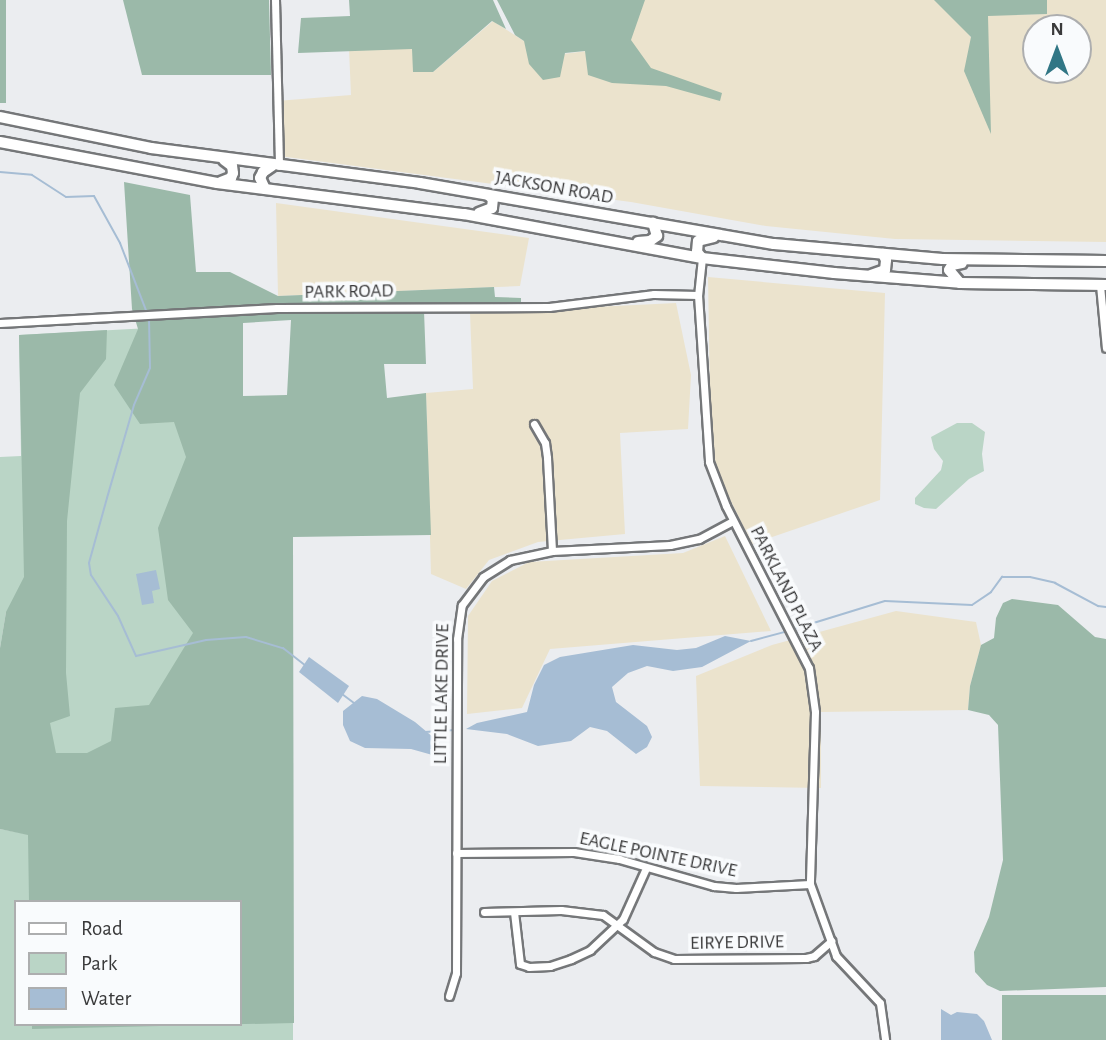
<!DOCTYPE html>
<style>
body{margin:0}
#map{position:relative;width:1106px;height:1040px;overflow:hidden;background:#ebedf0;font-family:"Alegreya Sans",sans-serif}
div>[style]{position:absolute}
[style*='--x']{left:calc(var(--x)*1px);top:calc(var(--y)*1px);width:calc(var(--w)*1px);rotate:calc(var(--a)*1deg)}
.commercial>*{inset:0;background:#ebe3cd}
.green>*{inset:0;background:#bad5c6}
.forest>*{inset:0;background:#9bb9a9;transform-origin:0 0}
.water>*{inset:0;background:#a6bdd4}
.stream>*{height:2px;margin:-1px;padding:0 1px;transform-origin:1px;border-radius:1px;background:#a6bdd4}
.roads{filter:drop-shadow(2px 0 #757779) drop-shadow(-2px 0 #757779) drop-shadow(0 2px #757779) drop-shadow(0 -2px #757779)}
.street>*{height:7px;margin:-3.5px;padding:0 3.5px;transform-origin:3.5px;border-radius:3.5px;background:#fff}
.secondary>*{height:10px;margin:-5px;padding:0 5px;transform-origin:5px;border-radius:5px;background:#fff}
span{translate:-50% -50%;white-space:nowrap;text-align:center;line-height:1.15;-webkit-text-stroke:7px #f9fbfd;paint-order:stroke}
.street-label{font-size:19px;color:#3a3a3b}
.legend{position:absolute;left:14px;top:900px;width:228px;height:126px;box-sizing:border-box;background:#f9fbfd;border:2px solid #adaeaf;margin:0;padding:9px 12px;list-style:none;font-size:21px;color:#3a3a3b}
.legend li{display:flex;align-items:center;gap:14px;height:35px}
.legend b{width:35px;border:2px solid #adaeaf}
.north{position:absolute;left:1022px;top:14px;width:70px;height:70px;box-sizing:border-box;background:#f9fbfd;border:2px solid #adaeaf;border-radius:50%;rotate:0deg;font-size:19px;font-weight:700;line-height:28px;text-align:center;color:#3a3a3b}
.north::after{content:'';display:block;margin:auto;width:24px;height:32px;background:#317685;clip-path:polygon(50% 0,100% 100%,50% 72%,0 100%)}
</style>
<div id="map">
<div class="commercial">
<i style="clip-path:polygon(evenodd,626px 0,944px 0,988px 61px,988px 15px,1047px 14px,1047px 0,1106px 0,1106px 242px,895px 239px,766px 226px,631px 202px,279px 156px,277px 101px,351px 95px,349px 49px,413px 49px,433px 72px,493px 21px,547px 56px,627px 46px,626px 0,1036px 28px,1078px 28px,1078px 70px,1036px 70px,1036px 28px)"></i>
<i style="clip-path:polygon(276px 203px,529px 238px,520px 286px,278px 296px)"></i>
<i style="clip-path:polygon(708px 277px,885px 293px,880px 500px,752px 544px,716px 471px,710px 397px)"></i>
<i style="clip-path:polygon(676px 303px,691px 375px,688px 429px,620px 433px,625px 534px,538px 542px,489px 560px,466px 589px,431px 574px,426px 393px,473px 389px,470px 313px)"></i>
<i style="clip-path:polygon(725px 536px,771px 631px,550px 649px,522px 708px,467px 714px,468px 616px,492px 581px,529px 562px,683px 553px)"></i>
<i style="clip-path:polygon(896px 611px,976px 622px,981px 645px,970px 686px,968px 710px,821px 712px,821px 788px,700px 786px,696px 676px,772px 645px)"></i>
</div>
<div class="green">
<i style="clip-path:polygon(evenodd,243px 323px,243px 396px,287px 396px,293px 537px,293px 1040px,0 1040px,0 829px,27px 834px,6px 612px,0 648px,0 457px,21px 456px,19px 335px,243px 323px,16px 902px,240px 902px,240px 1024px,16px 1024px,16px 902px)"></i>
<i style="clip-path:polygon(957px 423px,972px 423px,985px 432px,982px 454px,984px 471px,969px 479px,936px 509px,924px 508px,915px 504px,915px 498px,941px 470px,943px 461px,934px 449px,931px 437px)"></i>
</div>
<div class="forest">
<i style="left:0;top:0;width:6px;height:103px"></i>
<i style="clip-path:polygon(123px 0,269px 0,271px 75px,142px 75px)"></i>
<i style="clip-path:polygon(349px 0,493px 0,506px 29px,492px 21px,433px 72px,413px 72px,412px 49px,298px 53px,301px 18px,350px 16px)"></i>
<i style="clip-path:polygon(497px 0,645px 0,631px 40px,651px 68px,722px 93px,720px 101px,666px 86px,612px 83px,588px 75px,585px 51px,565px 53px,560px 77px,543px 80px,529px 64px,524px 41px,515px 35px)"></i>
<i style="clip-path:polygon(934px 0,1047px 0,1047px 14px,988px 16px,991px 134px,964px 71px,971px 37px)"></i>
<i style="clip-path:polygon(evenodd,124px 182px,190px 195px,196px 272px,230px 272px,278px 296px,494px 287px,495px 297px,521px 298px,521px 304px,424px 311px,426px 364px,384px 364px,387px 398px,426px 393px,431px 535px,293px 537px,294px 1023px,32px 1029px,32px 1024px,240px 1024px,240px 902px,29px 902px,28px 835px,0 829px,0 648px,6px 612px,24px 577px,19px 335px,107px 330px,106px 359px,80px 393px,67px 521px,66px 673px,70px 716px,50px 723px,56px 753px,87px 753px,111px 741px,115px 708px,149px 705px,193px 633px,168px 600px,158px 528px,186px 457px,174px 422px,140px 424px,114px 385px,138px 329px,132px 309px,124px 182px,291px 320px,287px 395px,243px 396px,243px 323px,291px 320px)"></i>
<i style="clip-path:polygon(1012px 599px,1058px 605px,1095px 637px,1106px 639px,1106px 987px,1000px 991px,987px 985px,975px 972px,974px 952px,989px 917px,1003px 860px,998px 725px,989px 715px,968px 710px,970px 686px,981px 645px,994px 638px,996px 618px,1003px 603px)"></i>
<i style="left:1106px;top:995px;width:45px;height:104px;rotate:90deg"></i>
</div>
<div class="water">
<i style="clip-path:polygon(156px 570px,160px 589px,152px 591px,154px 603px,142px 605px,136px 574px)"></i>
<i style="clip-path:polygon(725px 636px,751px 641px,702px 667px,673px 671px,647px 666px,628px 673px,612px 687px,616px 702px,647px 726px,652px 737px,647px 747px,636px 754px,607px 731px,590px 727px,571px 741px,538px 746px,507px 734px,466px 729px,477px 723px,527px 712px,534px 685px,544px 665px,560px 657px,633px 645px,677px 650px,696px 648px)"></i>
<i style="clip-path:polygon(309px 657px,349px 686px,338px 703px,299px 672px)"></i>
<i style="clip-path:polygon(362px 696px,377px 699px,415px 722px,440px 743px,440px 752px,436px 756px,411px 749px,365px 748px,350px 741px,343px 725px,343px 711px)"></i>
<i style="clip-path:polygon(941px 1009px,951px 1015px,957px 1012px,977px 1014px,984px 1021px,992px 1040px,941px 1040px)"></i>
</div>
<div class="stream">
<i style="--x:0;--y:172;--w:32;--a:5"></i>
<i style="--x:32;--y:175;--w:40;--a:32.9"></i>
<i style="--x:66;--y:197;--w:28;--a:-2"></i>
<i style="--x:94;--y:196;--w:54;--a:61"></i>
<i style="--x:120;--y:243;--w:75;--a:68.9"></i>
<i style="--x:149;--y:319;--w:49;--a:88.8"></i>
<i style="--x:150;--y:368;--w:40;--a:113.4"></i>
<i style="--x:134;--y:405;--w:97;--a:106.2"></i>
<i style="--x:107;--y:498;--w:67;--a:105.5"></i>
<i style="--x:89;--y:563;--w:12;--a:81"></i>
<i style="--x:91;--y:575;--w:49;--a:56.6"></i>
<i style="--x:118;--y:616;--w:44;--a:65.8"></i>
<i style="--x:136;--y:656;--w:72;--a:-12.9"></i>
<i style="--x:206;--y:640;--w:40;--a:-4.3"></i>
<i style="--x:246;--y:637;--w:39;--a:17"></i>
<i style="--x:283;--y:648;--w:28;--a:38"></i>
<i style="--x:794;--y:629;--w:95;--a:-17.1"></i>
<i style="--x:885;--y:601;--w:87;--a:2.6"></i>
<i style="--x:972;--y:605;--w:23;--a:-34"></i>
<i style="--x:991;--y:592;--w:19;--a:-54"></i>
<i style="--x:1002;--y:577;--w:28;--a:0"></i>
<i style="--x:1030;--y:577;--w:26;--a:13"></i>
<i style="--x:1055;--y:583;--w:49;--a:28.1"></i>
<i style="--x:1098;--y:606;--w:8;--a:7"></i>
<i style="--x:751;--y:641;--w:39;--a:-15"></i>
<i style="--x:342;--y:694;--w:15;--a:37"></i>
<i style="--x:425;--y:732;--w:30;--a:-4"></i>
</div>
<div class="roads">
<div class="street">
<i style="--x:275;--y:0;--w:166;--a:88.6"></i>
<i style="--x:702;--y:258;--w:37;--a:96"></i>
<i style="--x:698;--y:295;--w:167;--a:86.2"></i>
<i style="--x:709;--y:462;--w:47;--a:68.9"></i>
<i style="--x:726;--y:506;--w:182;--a:62.9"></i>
<i style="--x:809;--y:668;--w:44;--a:82.2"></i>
<i style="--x:815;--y:712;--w:172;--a:91.7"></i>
<i style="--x:810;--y:884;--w:77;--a:70.1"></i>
<i style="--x:836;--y:956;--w:64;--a:46.9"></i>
<i style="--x:880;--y:1003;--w:37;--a:82"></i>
<i style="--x:1100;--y:285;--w:63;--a:84.6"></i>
<i style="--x:0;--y:323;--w:277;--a:-3.1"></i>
<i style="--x:277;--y:308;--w:272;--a:-0.2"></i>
<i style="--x:549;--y:307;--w:106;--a:-7.1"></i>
<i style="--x:654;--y:294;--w:44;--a:1.3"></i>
<i style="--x:534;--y:424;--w:22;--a:60"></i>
<i style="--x:545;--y:443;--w:15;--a:82"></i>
<i style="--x:547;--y:458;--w:93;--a:86.9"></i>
<i style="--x:456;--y:853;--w:118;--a:-0.5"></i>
<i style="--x:574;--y:852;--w:46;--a:8.8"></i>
<i style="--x:619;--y:859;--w:99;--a:15.9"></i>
<i style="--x:714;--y:886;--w:22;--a:5"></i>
<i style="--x:736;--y:888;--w:74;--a:-3.1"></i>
<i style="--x:484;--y:912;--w:77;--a:-1.5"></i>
<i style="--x:561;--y:910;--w:42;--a:6.8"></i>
<i style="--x:603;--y:915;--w:63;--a:36"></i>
<i style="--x:654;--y:952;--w:21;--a:19"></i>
<i style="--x:674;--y:959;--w:132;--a:-0.4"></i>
<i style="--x:806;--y:958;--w:8;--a:-14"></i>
<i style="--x:814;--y:956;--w:23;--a:-41"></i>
<i style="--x:514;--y:912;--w:52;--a:83.4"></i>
<i style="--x:520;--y:964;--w:9;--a:18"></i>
<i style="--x:529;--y:967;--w:21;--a:-3"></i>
<i style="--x:550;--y:966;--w:22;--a:-18"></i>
<i style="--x:571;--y:959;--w:21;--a:-25"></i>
<i style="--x:590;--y:950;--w:45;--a:-43.2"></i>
<i style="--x:623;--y:919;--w:56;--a:-65.7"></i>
<i style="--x:449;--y:996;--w:24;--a:-73"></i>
<i style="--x:456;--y:973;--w:334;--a:-89.8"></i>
<i style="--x:457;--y:639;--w:34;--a:-82"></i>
<i style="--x:462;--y:605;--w:35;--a:-53"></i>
<i style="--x:483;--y:577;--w:32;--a:-32"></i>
<i style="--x:510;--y:560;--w:43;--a:-12.1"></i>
<i style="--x:552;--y:551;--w:118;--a:-2.9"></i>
<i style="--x:670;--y:545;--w:30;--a:-12"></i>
<i style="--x:699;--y:539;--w:38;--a:-28"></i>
</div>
<div class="secondary">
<i style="--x:0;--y:117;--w:154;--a:11.6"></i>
<i style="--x:151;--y:148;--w:271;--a:7.4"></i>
<i style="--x:420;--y:183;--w:359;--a:9.8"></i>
<i style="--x:774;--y:244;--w:169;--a:5.1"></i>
<i style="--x:942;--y:259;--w:164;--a:0.7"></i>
<i style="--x:0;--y:142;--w:221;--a:10.7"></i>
<i style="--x:217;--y:183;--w:249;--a:7.2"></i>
<i style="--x:464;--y:214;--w:242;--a:10.5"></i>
<i style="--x:702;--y:258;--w:133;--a:6.5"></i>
<i style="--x:834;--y:273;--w:126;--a:4.5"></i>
<i style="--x:960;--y:283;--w:146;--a:0.8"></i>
<i style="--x:221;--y:182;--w:11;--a:-22"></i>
<i style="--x:231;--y:178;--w:5;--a:-68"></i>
<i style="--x:233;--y:173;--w:7;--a:-98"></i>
<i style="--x:232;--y:166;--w:10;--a:-143"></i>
<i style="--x:265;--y:189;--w:12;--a:-114"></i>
<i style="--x:260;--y:178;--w:7;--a:-63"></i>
<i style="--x:263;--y:172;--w:11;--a:-34"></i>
<i style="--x:479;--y:213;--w:14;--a:-21"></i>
<i style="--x:492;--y:208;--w:9;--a:-84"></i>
<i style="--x:493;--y:199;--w:6;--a:-141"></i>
<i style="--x:638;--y:242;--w:12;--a:-5"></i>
<i style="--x:650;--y:241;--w:9;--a:-36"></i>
<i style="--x:657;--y:236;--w:14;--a:-107"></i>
<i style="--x:702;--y:258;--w:8;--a:-130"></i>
<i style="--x:697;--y:252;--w:11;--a:-85"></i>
<i style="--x:698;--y:241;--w:16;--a:-14"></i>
<i style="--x:871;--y:275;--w:15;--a:-20"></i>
<i style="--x:885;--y:270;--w:10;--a:-84"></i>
<i style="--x:886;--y:260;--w:7;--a:-117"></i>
<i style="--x:960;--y:283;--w:17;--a:-130"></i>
<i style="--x:949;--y:270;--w:6;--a:-59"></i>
<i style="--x:952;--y:265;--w:10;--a:-11"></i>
</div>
</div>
<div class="street-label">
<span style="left:554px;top:188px;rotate:10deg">JACKSON ROAD</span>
<span style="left:349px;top:292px;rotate:-1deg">PARK ROAD</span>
<span style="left:786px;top:589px;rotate:63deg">PARKLAND PLAZA</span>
<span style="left:442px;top:694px;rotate:-89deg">LITTLE LAKE DRIVE</span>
<span style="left:658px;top:855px;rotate:12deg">EAGLE POINTE DRIVE</span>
<span style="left:737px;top:943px;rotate:-1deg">EIRYE DRIVE</span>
</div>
<ul class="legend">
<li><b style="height:9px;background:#fff"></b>Road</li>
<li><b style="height:19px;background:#bad5c6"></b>Park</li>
<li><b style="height:19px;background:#a6bdd4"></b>Water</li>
</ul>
<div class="north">N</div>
</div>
